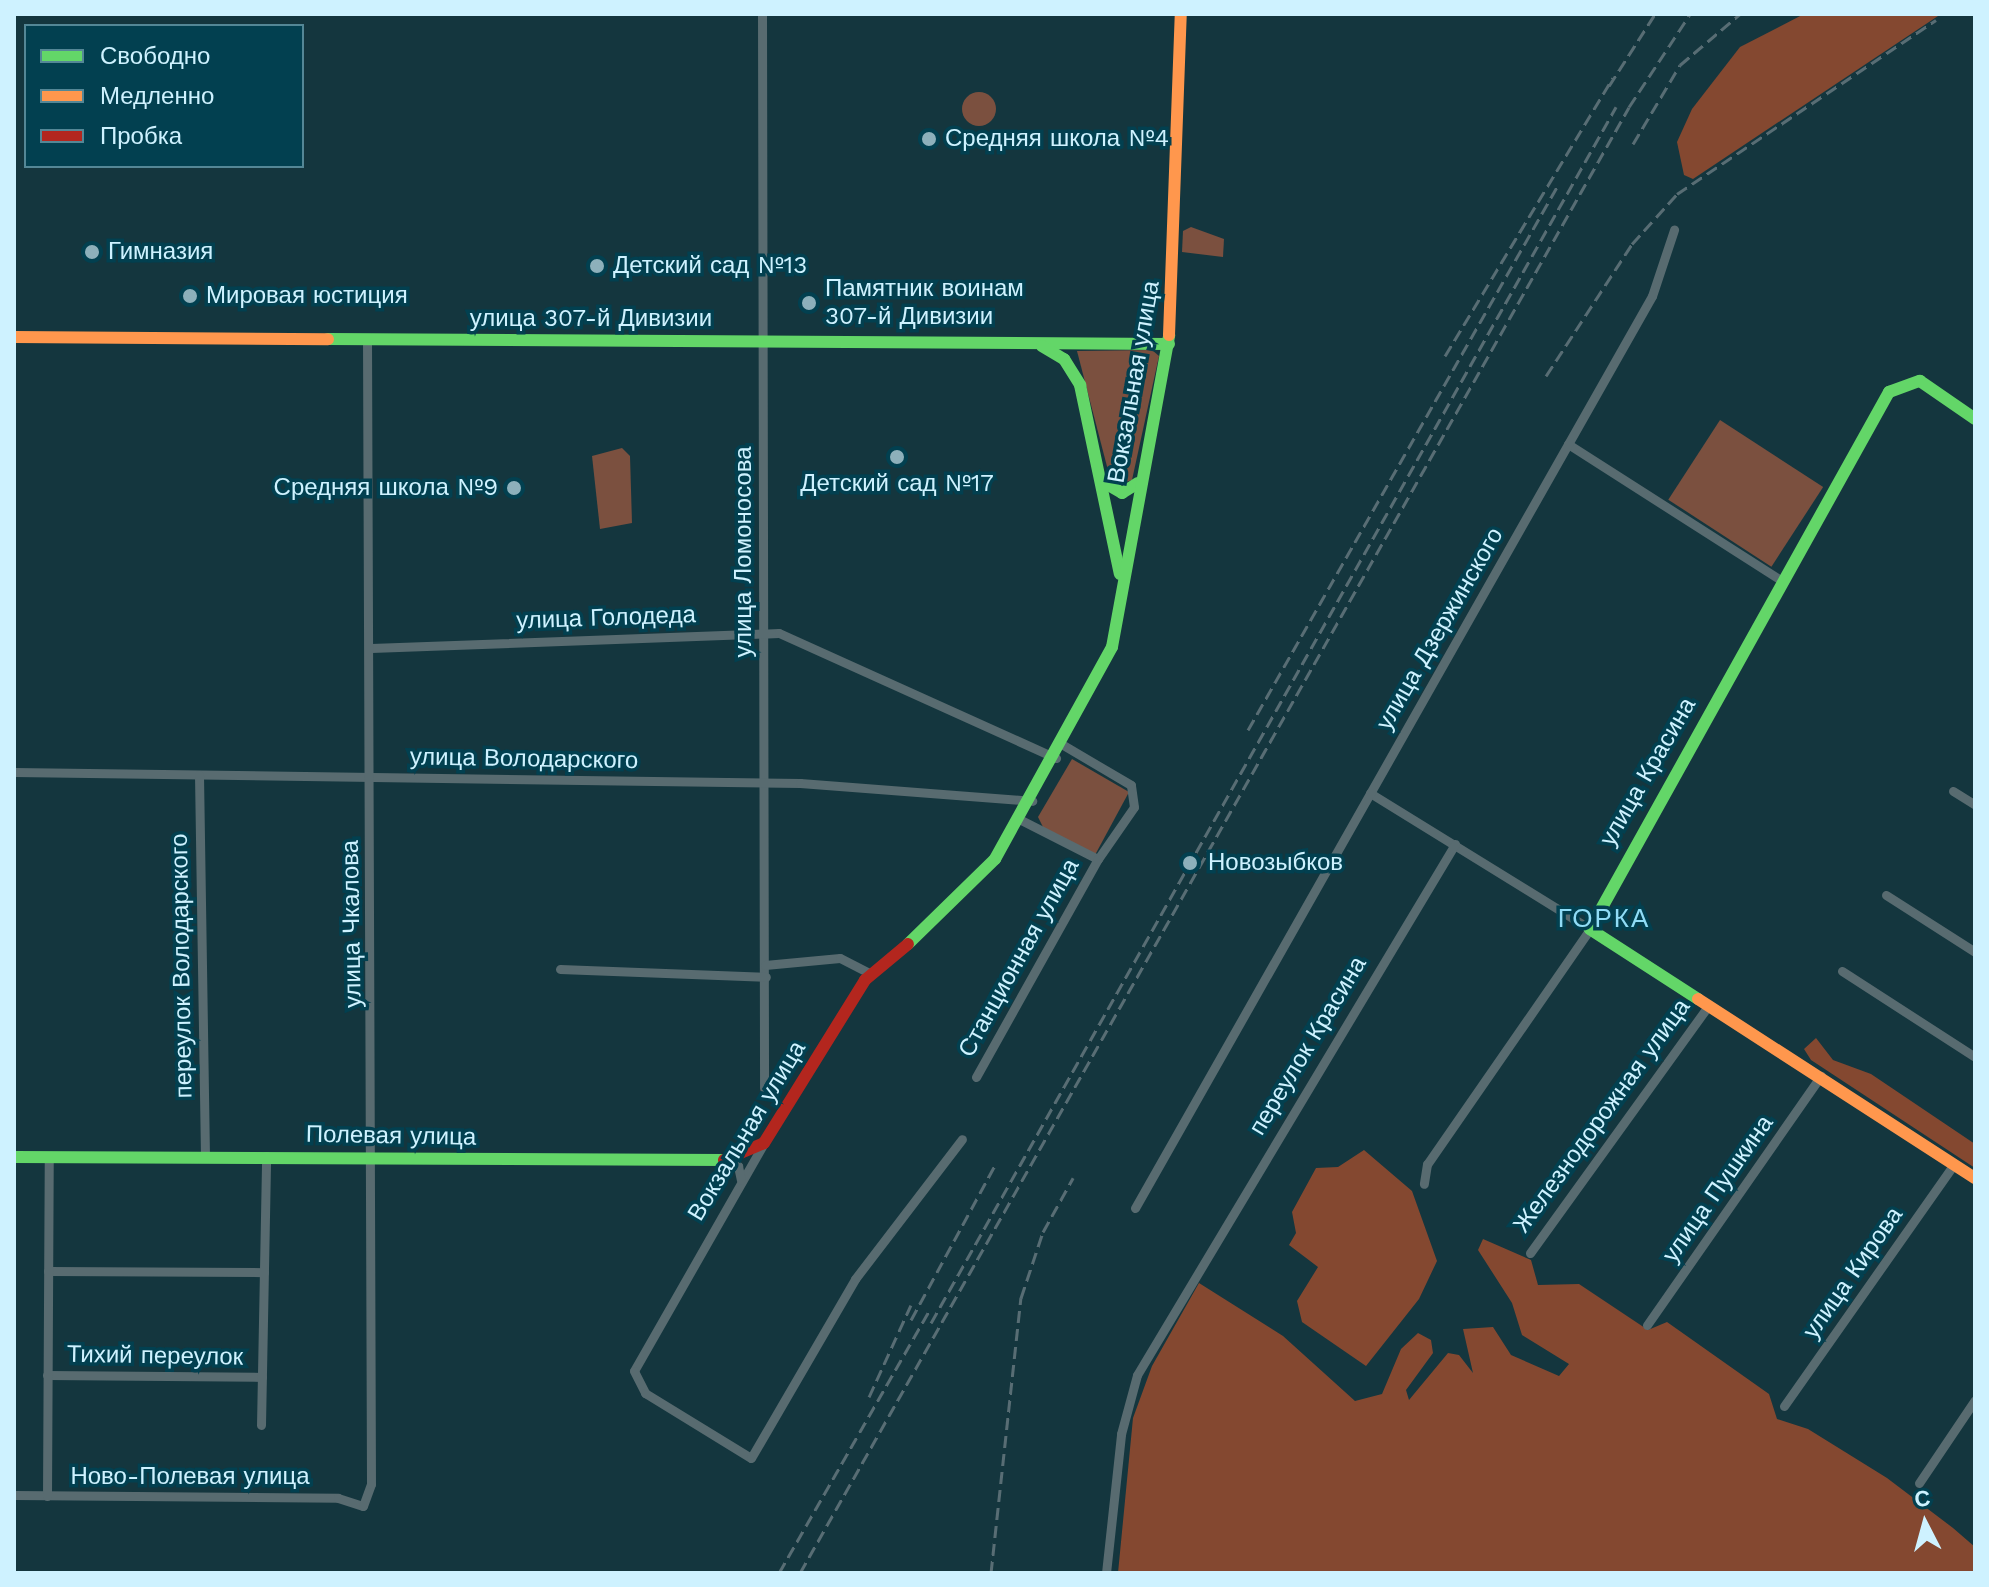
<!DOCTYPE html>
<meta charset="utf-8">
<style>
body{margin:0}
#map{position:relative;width:1989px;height:1587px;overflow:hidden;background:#14363e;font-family:"Work Sans",sans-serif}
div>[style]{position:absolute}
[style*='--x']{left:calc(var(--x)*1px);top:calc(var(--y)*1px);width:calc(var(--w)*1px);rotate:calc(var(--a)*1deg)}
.green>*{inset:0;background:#7b503f;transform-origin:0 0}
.round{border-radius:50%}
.forest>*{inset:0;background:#844830}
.street>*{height:9px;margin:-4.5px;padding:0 4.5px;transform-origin:4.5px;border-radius:4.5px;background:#586b70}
.fast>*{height:12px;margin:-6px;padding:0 6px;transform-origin:6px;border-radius:6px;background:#63d668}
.slow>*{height:12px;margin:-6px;padding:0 6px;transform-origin:6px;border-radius:6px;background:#ff974d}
.jam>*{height:12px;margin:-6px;padding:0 6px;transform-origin:6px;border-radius:6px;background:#b3261e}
.rail>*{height:3px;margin-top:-1.5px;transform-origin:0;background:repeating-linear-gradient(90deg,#586d74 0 12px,transparent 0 18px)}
.dots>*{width:22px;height:22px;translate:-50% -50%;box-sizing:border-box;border:4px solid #024050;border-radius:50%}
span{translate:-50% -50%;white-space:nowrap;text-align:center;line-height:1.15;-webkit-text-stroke:7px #024050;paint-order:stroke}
.poi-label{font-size:24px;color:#cef2ff}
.left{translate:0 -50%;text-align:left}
.right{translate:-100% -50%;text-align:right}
.street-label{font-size:24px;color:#cef2ff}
.neighbourhood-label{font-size:26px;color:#90dcf6;letter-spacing:2px}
.frame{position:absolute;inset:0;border:16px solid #cef2ff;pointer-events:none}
.legend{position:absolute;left:24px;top:24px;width:280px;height:144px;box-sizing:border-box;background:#024050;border:2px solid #548796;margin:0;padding:10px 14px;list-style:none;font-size:24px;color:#cef2ff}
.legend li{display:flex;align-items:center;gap:16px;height:40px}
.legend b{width:40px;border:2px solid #548796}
.north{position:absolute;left:1885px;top:1483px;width:80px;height:80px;-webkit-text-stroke:6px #024050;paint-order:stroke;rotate:354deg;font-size:22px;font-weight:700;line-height:32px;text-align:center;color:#cef2ff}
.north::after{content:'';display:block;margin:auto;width:28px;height:36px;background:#cef2ff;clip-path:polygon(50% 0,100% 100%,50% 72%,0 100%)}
</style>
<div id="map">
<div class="green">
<i class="round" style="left:962px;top:92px;width:34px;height:34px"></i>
<i style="clip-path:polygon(1191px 227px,1224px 239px,1223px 257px,1182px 252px,1183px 231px)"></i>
<i style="clip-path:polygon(1152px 350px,1159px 356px,1132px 480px,1120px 484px,1110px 478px,1077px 351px)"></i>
<i style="left:1720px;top:420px;width:123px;height:95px;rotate:33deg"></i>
<i style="clip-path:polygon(622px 448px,630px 456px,632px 523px,600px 529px,592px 456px)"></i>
<i style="clip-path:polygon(1072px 759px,1129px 792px,1095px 855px,1044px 829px,1038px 817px)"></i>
</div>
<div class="forest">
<i style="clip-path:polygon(1804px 14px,1941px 14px,1693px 179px,1684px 175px,1677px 142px,1692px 109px,1740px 47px)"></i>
<i style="clip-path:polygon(1816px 1038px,1833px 1060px,1871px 1074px,1975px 1144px,1975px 1168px,1811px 1060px,1804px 1049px)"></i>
<i style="clip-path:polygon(1364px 1150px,1412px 1191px,1437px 1261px,1419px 1299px,1366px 1366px,1302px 1322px,1297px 1301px,1318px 1267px,1289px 1245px,1296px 1233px,1292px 1212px,1316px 1168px,1338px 1167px)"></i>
<i style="clip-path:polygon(1483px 1239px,1531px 1260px,1538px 1285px,1579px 1284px,1648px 1330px,1667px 1322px,1769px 1394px,1777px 1419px,1808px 1429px,1887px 1478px,1953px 1528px,1975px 1547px,1975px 1573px,1118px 1573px,1133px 1418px,1152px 1366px,1199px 1283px,1283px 1336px,1355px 1401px,1382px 1394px,1401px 1349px,1418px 1333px,1431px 1340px,1433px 1353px,1406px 1390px,1409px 1400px,1448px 1353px,1459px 1355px,1473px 1373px,1463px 1329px,1493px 1327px,1511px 1355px,1559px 1376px,1569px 1364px,1522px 1335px,1512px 1303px,1478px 1250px)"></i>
</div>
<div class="street">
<i style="--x:762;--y:14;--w:1074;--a:89.89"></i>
<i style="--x:1568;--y:444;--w:256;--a:32.6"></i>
<i style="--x:371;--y:648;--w:408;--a:-2.1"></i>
<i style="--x:779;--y:633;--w:304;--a:24.3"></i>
<i style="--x:14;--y:772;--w:786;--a:0.8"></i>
<i style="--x:800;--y:783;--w:233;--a:4.4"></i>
<i style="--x:199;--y:775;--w:381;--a:89.1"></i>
<i style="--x:1953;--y:791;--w:26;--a:32"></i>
<i style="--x:1370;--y:793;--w:259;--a:31.7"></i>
<i style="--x:1590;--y:929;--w:286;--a:124.7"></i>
<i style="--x:1427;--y:1164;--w:20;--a:99"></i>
<i style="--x:1021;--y:820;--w:86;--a:26.9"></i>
<i style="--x:1098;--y:859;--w:63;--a:-55.3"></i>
<i style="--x:1134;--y:807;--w:22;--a:-98"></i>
<i style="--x:1131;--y:785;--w:79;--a:-149.5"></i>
<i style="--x:1886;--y:895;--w:106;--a:32.6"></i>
<i style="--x:765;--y:965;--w:75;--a:-5.3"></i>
<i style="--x:840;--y:958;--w:35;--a:27"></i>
<i style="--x:560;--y:969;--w:206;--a:2.2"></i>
<i style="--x:1842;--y:971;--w:158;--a:32.9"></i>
<i style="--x:976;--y:1077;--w:250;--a:-60.8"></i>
<i style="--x:764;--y:1143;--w:262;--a:119.7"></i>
<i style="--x:634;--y:1371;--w:25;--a:63"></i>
<i style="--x:645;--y:1393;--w:124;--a:31.5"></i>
<i style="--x:751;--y:1458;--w:207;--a:-59.8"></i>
<i style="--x:855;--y:1279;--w:176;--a:-52.6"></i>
<i style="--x:722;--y:1161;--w:17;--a:17"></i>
<i style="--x:738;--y:1166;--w:14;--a:78"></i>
<i style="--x:1135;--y:1208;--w:1048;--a:-60.45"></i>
<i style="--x:1652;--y:296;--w:70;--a:-71.6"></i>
<i style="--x:1530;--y:1253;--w:306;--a:-54.2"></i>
<i style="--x:48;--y:1271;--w:216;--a:0.3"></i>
<i style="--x:1647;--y:1325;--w:304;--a:-55.1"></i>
<i style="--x:47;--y:1375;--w:215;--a:0.5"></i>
<i style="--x:1784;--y:1406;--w:296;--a:-54.9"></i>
<i style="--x:261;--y:1425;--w:269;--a:-88.9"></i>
<i style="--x:1919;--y:1483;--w:100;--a:-56"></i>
<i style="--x:14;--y:1495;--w:324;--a:0.5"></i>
<i style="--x:338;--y:1498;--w:26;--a:18"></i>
<i style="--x:363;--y:1506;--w:23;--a:-70"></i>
<i style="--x:371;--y:1484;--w:1143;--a:-90.2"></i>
<i style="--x:47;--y:1496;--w:340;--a:-89.7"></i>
<i style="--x:1106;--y:1573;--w:140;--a:-83.8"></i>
<i style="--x:1121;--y:1434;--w:61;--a:-74.8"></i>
<i style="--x:1137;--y:1375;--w:619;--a:-59.08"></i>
</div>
<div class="fast">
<i style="--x:328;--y:339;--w:841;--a:0.34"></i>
<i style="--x:1042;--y:346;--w:26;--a:31"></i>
<i style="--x:1064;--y:359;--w:31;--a:58"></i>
<i style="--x:1080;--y:385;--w:193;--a:78.1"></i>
<i style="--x:1105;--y:483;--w:20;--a:30"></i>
<i style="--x:1122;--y:493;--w:19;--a:-32"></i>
<i style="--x:908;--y:944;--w:122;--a:-44.3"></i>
<i style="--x:995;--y:859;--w:242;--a:-61.1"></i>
<i style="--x:1112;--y:647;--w:317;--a:-79.6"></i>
<i style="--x:1698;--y:999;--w:129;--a:-147.1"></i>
<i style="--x:1590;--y:929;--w:615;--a:-60.89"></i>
<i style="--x:1889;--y:392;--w:33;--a:-20"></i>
<i style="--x:1920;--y:381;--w:67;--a:34.6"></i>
<i style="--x:14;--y:1157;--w:710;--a:0.24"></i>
</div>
<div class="slow">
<i style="--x:1169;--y:335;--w:321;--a:-87.9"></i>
<i style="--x:14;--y:337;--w:314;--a:0.4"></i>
<i style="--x:1698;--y:999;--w:330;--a:32.9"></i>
</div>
<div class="jam">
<i style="--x:724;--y:1160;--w:43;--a:-23"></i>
<i style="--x:764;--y:1143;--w:192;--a:-58.2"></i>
<i style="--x:865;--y:980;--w:56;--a:-39.9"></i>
</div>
<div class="rail">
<i style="--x:1609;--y:86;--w:85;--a:-57.4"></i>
<i style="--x:1633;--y:144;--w:92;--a:-59.3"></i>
<i style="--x:1680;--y:65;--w:79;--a:-40.4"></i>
<i style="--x:1445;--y:356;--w:325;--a:-58.9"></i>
<i style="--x:1546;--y:376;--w:158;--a:-56.9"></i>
<i style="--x:1632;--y:244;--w:67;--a:-48"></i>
<i style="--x:1677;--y:194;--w:312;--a:-33.9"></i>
<i style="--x:1248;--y:730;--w:625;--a:-60.36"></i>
<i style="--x:911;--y:1320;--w:176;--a:-61.5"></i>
<i style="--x:931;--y:1323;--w:1396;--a:-60.61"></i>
<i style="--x:869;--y:1397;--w:101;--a:-65.5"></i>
<i style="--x:779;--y:1573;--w:304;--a:-60.2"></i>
<i style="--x:800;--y:1573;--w:1684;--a:-60.51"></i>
<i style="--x:1629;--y:107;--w:111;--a:-56.7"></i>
<i style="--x:991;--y:1573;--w:277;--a:-83.8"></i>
<i style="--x:1021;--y:1298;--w:70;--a:-71.6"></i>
<i style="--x:1043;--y:1232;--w:62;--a:-60.9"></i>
</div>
<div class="dots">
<i style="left:929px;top:139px;background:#8db0bb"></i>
<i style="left:92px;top:252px;background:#8db0bb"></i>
<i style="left:597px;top:266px;background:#8db0bb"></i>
<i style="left:190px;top:296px;background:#8db0bb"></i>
<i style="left:809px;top:303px;background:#8db0bb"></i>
<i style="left:897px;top:457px;background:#8db0bb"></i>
<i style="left:514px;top:488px;background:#8db0bb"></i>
<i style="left:1190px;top:863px;background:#8db0bb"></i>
</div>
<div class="poi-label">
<span class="left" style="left:945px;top:139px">Средняя школа №4</span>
<span class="left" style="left:108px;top:252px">Гимназия</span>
<span class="left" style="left:613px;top:266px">Детский сад №13</span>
<span class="left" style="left:825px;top:303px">Памятник воинам<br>307-й Дивизии</span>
<span class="left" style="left:206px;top:296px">Мировая юстиция</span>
<span style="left:897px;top:484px">Детский сад №17</span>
<span class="right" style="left:498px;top:488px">Средняя школа №9</span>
<span class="left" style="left:1208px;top:863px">Новозыбков</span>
</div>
<div class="street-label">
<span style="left:591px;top:319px">улица 307-й Дивизии</span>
<span style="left:1134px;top:382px;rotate:-80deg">Вокзальная улица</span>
<span style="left:744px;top:552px;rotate:-90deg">улица Ломоносова</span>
<span style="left:606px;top:618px;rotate:-2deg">улица Голодеда</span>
<span style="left:1440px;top:629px;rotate:-60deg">улица Дзержинского</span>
<span style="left:524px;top:759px;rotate:1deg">улица Володарского</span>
<span style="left:1648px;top:772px;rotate:-60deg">улица Красина</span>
<span style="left:352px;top:924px;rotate:-91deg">улица Чкалова</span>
<span style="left:1019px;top:958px;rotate:-61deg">Станционная улица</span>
<span style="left:182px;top:966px;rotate:-91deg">переулок Володарского</span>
<span style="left:1308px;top:1046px;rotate:-59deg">переулок Красина</span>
<span style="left:1602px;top:1116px;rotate:-54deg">Железнодорожная улица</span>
<span style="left:747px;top:1131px;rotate:-59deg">Вокзальная улица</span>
<span style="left:391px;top:1136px;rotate:1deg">Полевая улица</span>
<span style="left:1718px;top:1189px;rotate:-55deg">улица Пушкина</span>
<span style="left:1853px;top:1273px;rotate:-55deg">улица Кирова</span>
<span style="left:155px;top:1356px;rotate:1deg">Тихий переулок</span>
<span style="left:190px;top:1477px">Ново-Полевая улица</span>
</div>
<div class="neighbourhood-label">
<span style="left:1604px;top:919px">ГОРКА</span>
</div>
<div class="frame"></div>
<ul class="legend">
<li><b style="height:10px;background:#63d668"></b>Свободно</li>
<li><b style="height:10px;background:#ff974d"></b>Медленно</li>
<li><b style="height:10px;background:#b3261e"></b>Пробка</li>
</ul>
<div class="north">С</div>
</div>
